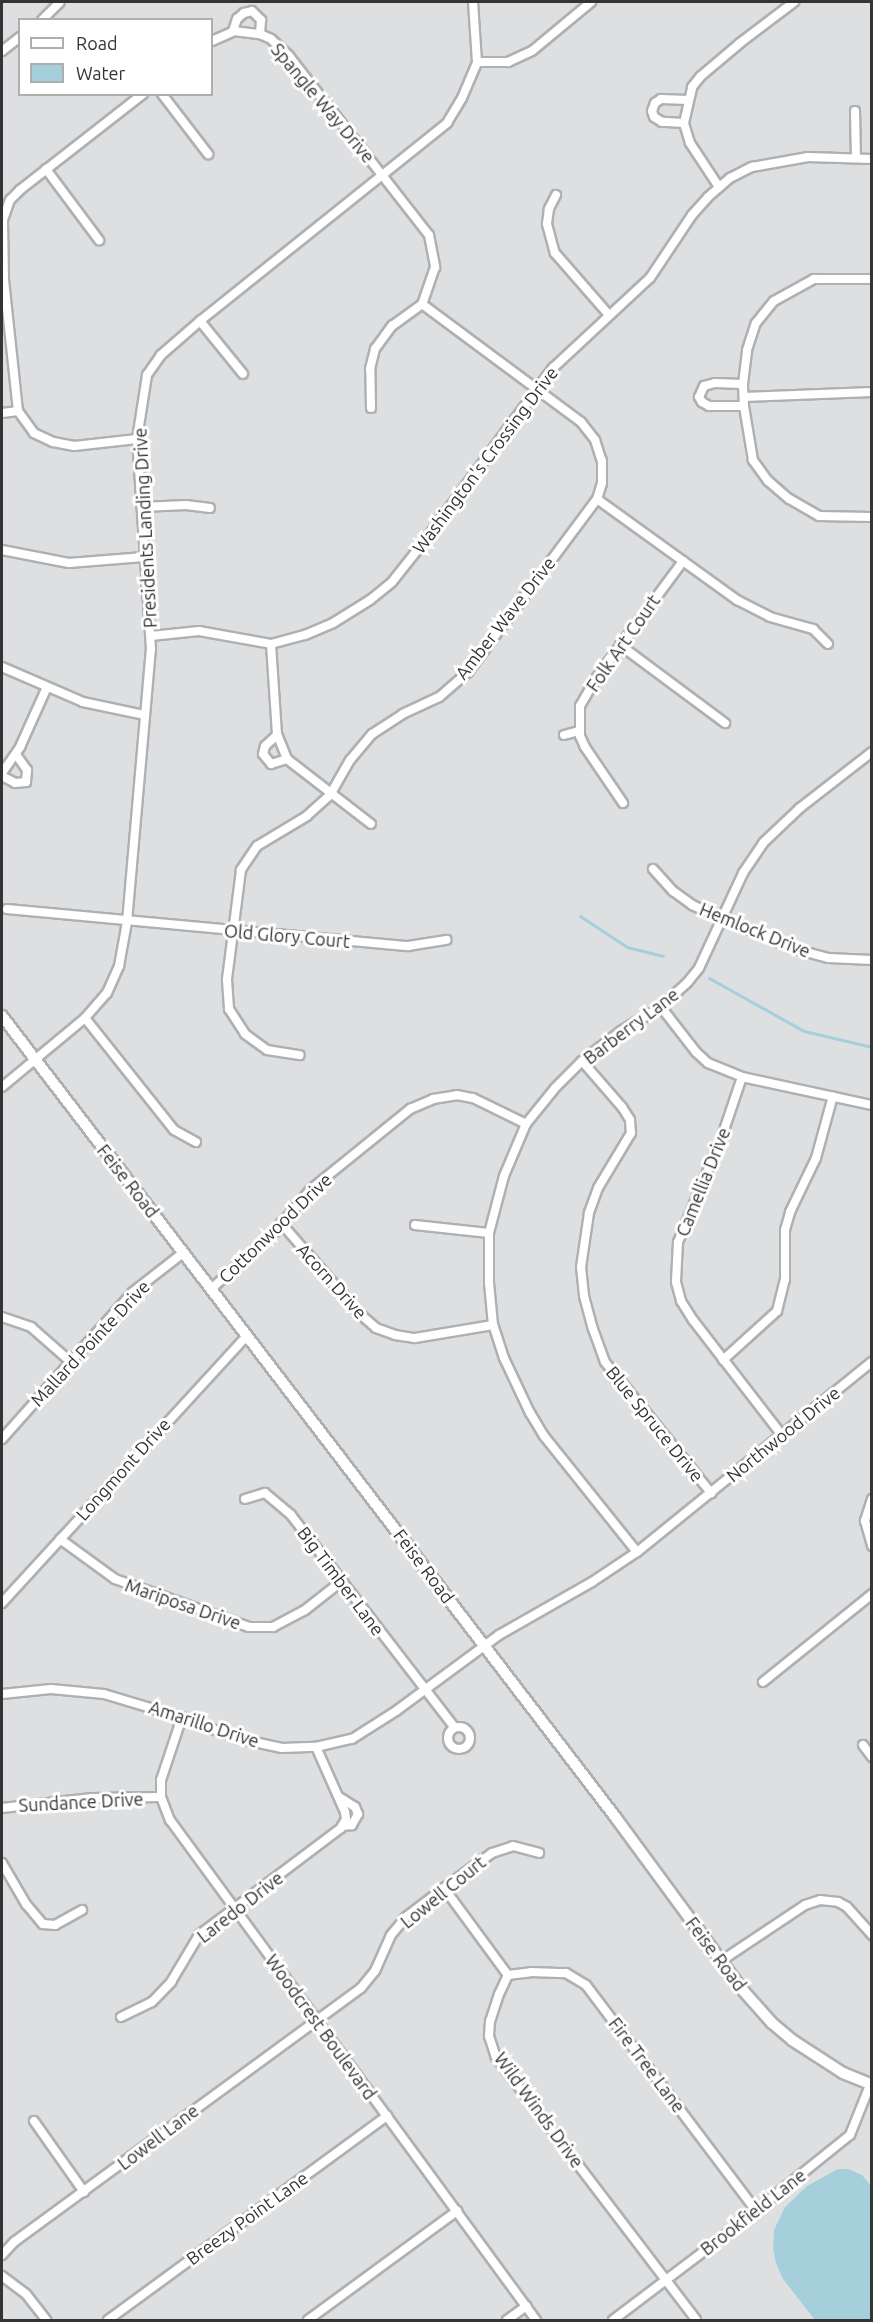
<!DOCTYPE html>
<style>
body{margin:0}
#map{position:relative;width:873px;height:2322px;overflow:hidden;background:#dedfe1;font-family:Ubuntu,sans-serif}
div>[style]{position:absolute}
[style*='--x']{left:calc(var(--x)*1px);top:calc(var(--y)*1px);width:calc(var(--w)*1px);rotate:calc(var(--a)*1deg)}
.water>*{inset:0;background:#a5d0db}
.stream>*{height:3px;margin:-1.5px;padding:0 1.5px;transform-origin:1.5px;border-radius:1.5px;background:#a5d0db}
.roads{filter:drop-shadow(2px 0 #afb0b2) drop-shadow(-2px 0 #afb0b2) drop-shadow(0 2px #afb0b2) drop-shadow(0 -2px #afb0b2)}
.street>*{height:8px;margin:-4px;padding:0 4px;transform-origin:4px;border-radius:4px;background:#fff}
.street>.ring{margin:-4px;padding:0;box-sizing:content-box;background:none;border:8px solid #fff;border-radius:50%}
.secondary>*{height:10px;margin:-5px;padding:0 5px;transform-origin:5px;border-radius:5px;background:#fff}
span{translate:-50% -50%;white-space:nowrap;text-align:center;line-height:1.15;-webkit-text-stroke:6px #fff;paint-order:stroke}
.street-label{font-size:18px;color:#343435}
.frame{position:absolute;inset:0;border:3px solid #343435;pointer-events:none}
.legend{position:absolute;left:18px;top:18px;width:195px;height:78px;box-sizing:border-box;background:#fff;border:2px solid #aeaeae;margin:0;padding:8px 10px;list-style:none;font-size:18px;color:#343435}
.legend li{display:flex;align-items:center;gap:12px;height:30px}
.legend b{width:30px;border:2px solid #aeaeae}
</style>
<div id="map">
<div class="water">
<i style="clip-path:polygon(838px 2169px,848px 2169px,862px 2175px,871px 2186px,871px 2320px,815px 2320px,783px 2279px,776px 2263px,773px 2249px,774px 2230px,785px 2207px,807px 2186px)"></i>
</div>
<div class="stream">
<i style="--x:580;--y:916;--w:56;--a:33.4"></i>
<i style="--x:627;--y:947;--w:37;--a:14"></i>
<i style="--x:709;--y:978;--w:109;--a:29.2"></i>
<i style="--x:804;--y:1031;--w:70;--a:13.2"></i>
</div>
<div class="roads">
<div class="street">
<i style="--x:42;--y:20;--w:25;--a:-45"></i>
<i style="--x:233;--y:31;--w:13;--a:-72"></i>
<i style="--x:237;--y:19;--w:9;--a:-41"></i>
<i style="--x:244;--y:13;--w:8;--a:-14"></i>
<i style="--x:252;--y:11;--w:13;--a:45"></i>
<i style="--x:261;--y:20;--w:14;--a:94"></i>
<i style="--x:212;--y:41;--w:24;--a:-24"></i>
<i style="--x:234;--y:31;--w:26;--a:7"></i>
<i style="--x:260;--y:34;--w:12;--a:24"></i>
<i style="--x:271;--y:39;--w:25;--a:43"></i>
<i style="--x:289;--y:56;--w:227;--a:52"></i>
<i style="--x:429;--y:235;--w:33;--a:79"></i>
<i style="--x:435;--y:267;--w:39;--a:109"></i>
<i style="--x:422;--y:304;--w:198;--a:36.6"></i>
<i style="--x:581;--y:422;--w:23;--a:52"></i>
<i style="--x:595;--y:440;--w:22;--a:72"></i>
<i style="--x:602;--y:461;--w:22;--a:90"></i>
<i style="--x:602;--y:483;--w:17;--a:107"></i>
<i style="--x:597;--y:499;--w:216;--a:126.7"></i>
<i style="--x:468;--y:672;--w:38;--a:139"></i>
<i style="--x:439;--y:697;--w:40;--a:155"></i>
<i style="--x:403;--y:714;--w:37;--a:147"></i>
<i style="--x:372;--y:734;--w:34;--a:130"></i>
<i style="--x:350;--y:760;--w:40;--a:119.7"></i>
<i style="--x:330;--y:795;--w:31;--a:138"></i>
<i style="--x:307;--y:816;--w:58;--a:149"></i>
<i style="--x:257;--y:846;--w:29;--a:124"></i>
<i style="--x:241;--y:870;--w:111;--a:97.3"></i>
<i style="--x:227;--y:980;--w:29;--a:86"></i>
<i style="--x:229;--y:1009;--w:30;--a:57"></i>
<i style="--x:245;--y:1034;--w:27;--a:36"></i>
<i style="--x:267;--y:1050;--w:33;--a:9"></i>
<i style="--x:2;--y:51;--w:23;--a:-38"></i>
<i style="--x:477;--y:62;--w:31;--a:0"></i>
<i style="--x:508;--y:62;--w:26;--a:-25"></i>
<i style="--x:532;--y:51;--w:77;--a:-39.7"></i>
<i style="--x:162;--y:94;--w:76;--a:52.5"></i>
<i style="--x:855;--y:111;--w:47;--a:88.8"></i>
<i style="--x:684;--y:123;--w:22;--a:-177"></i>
<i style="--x:662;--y:122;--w:9;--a:-148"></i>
<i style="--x:654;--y:117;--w:6;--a:-108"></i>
<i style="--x:652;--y:111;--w:9;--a:-69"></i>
<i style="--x:655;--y:103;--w:7;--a:-34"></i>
<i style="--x:661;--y:99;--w:27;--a:2"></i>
<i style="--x:46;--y:169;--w:89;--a:53.3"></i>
<i style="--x:719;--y:187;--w:53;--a:-123.4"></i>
<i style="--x:690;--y:143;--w:21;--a:-107"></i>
<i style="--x:684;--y:123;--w:37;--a:-77"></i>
<i style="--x:692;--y:87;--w:14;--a:-51"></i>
<i style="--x:701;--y:76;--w:51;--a:-40.2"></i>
<i style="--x:740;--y:43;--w:68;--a:-37.2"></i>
<i style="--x:556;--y:195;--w:16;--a:117"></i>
<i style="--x:549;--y:209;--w:15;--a:98"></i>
<i style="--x:547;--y:224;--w:30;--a:75"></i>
<i style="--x:555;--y:253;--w:82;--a:48.9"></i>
<i style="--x:200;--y:321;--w:68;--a:50.9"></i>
<i style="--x:743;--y:384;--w:28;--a:-178"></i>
<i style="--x:715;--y:383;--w:11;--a:165"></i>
<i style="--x:704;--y:386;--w:12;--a:114"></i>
<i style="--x:699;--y:397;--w:6;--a:59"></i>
<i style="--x:702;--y:402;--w:8;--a:30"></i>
<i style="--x:709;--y:406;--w:35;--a:0"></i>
<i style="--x:744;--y:397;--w:128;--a:-2.2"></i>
<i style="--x:371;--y:408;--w:39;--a:-91"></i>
<i style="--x:370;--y:369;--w:21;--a:-76"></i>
<i style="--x:375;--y:349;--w:29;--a:-54"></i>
<i style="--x:392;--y:326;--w:37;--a:-36"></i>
<i style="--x:2;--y:413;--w:16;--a:-7"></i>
<i style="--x:137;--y:439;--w:63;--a:173.7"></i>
<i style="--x:74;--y:446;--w:21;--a:-169"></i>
<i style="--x:53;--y:442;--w:21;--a:-155"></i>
<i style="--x:34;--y:433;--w:27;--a:-126"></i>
<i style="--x:18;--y:411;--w:133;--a:-96.1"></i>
<i style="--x:4;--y:279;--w:59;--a:-91"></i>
<i style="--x:3;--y:220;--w:21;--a:-71"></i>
<i style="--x:10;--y:200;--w:14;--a:-45"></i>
<i style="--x:20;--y:190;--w:156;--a:-38"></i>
<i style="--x:597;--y:499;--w:173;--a:35.8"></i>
<i style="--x:737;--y:600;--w:37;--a:27"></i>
<i style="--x:770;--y:617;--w:45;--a:15.6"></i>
<i style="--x:813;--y:629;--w:21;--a:45"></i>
<i style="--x:142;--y:507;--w:44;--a:-2.6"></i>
<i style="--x:186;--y:505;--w:24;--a:7"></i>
<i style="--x:871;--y:517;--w:52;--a:-178.9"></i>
<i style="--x:819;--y:516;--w:34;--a:-150"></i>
<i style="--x:789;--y:499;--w:28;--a:-139"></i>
<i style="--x:768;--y:481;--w:26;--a:-126"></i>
<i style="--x:753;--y:460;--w:55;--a:-99.5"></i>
<i style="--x:744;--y:406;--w:22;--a:-93"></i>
<i style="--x:743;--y:384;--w:34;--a:-83"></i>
<i style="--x:747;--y:350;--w:28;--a:-72"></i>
<i style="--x:756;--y:323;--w:28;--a:-51"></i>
<i style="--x:774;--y:301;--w:46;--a:-28.8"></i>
<i style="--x:814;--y:279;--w:58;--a:0"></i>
<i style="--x:2;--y:550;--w:68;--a:11"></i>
<i style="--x:69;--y:563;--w:75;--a:-4.6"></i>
<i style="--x:151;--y:636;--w:48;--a:-5.9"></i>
<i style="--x:199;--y:631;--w:73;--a:10.2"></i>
<i style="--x:271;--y:644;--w:35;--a:-15"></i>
<i style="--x:305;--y:635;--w:30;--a:-23"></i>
<i style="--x:333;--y:623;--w:44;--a:-31.9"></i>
<i style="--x:370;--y:600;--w:28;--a:-39"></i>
<i style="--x:392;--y:582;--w:61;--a:-51.6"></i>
<i style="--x:430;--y:534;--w:207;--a:-53.5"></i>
<i style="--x:553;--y:368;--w:132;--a:-42.9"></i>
<i style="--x:650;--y:278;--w:76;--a:-56.3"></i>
<i style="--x:692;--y:215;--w:24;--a:-48"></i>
<i style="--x:708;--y:197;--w:29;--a:-41"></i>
<i style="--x:730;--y:178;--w:25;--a:-27"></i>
<i style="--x:752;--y:167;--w:57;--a:-10.1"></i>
<i style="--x:808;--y:157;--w:64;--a:1.8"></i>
<i style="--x:271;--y:644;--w:90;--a:86.2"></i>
<i style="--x:277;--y:734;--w:27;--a:68"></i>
<i style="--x:287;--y:759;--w:106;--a:37.7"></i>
<i style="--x:620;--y:645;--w:131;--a:36.6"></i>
<i style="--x:2;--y:667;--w:88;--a:23.4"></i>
<i style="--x:83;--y:702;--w:62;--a:12"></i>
<i style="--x:277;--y:735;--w:16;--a:137"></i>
<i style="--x:265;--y:746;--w:8;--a:104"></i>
<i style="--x:263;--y:754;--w:13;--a:51"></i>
<i style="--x:271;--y:764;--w:17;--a:-17"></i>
<i style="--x:564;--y:735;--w:16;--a:-15"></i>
<i style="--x:2;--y:773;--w:32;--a:-55"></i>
<i style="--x:20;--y:747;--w:66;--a:-65.8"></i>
<i style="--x:2;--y:776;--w:15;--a:28"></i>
<i style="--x:15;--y:783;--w:11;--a:-5"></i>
<i style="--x:26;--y:782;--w:12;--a:-85"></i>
<i style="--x:27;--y:770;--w:19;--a:-125"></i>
<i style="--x:623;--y:803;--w:68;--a:-124.2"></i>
<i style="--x:585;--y:747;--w:12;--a:-114"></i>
<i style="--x:580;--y:736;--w:30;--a:-90"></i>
<i style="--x:580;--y:706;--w:30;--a:-60"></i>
<i style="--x:595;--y:680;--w:148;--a:-53.5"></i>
<i style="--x:653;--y:869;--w:30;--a:48"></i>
<i style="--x:673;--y:891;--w:24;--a:36"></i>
<i style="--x:692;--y:905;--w:108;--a:23.5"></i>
<i style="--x:791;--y:948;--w:38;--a:15"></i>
<i style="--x:828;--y:958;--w:44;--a:2.6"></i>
<i style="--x:7;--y:909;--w:403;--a:5.3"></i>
<i style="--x:408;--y:946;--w:39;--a:-9"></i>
<i style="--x:661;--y:1007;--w:57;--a:52.1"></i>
<i style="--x:696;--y:1052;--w:16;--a:43"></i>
<i style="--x:708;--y:1063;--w:37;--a:22"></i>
<i style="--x:742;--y:1077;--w:133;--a:12.2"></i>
<i style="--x:85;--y:1018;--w:143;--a:51.5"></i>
<i style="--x:174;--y:1130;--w:25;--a:29"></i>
<i style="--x:582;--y:1061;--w:61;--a:49"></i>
<i style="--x:622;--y:1107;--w:15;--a:58"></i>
<i style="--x:630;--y:1120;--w:13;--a:86"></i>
<i style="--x:631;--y:1133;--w:64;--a:121"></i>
<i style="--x:598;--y:1188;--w:27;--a:110"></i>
<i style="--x:589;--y:1213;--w:55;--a:98.4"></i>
<i style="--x:581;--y:1267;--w:29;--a:84"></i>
<i style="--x:584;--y:1296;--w:34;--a:75"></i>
<i style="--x:593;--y:1329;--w:35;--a:70"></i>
<i style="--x:605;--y:1362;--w:169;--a:51"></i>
<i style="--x:742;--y:1077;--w:62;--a:108.7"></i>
<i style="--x:722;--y:1136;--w:115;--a:112.5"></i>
<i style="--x:678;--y:1242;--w:40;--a:92.9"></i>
<i style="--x:676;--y:1282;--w:20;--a:75"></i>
<i style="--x:681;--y:1301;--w:22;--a:58"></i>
<i style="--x:693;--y:1320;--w:144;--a:52.3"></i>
<i style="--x:2;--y:1087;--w:108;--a:-39.7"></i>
<i style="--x:85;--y:1018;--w:33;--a:-49"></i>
<i style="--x:107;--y:993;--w:30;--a:-66"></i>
<i style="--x:119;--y:966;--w:45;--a:-79.7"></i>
<i style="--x:127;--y:922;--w:274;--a:-85"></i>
<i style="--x:151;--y:649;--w:210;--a:-93.8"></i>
<i style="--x:137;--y:439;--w:65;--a:-81.1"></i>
<i style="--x:147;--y:375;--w:24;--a:-55"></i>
<i style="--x:161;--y:355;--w:52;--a:-41.1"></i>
<i style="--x:200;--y:321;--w:317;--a:-38.7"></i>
<i style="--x:447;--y:123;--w:29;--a:-59"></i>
<i style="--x:462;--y:98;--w:39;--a:-67"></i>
<i style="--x:477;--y:62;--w:60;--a:-93.8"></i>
<i style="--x:281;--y:1223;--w:121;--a:49"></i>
<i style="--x:360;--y:1314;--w:21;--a:41"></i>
<i style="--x:376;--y:1328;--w:20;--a:20"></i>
<i style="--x:395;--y:1335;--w:20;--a:9"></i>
<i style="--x:415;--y:1338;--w:79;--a:-9.5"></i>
<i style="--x:415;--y:1225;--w:74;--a:6.2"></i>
<i style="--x:211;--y:1289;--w:86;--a:-41.7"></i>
<i style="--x:275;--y:1232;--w:55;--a:-50.2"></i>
<i style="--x:310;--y:1190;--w:129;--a:-39"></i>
<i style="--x:410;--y:1109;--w:25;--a:-23"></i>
<i style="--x:433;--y:1099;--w:24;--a:-9"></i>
<i style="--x:457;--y:1095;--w:16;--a:11"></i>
<i style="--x:473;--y:1098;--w:59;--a:26.1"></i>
<i style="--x:2;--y:1317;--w:31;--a:19"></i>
<i style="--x:31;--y:1327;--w:53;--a:41.2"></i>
<i style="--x:723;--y:1360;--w:73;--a:-42.2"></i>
<i style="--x:777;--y:1311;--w:33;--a:-76"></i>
<i style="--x:785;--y:1279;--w:49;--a:-90"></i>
<i style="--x:785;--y:1230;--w:19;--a:-74"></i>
<i style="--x:790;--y:1212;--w:60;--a:-64.3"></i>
<i style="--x:816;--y:1158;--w:64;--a:-74.7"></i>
<i style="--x:2;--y:1439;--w:197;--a:-48.3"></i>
<i style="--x:133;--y:1292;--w:63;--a:-38"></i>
<i style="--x:245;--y:1499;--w:21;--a:-17"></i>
<i style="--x:265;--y:1493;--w:34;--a:40"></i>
<i style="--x:291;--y:1515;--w:267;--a:52.4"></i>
<i style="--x:872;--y:1499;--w:23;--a:108"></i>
<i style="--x:865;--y:1521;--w:26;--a:74"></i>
<i style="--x:60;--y:1539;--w:68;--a:36"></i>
<i style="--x:115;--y:1579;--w:142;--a:19.7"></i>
<i style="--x:249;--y:1627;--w:24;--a:0"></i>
<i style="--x:273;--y:1627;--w:36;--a:-28"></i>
<i style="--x:305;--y:1610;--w:47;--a:-38.1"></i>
<i style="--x:637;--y:1552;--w:149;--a:-128.7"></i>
<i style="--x:544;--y:1436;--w:27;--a:-121"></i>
<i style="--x:530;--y:1413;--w:61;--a:-115.3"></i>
<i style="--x:504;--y:1358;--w:35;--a:-108"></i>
<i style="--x:493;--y:1325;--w:42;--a:-95.4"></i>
<i style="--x:489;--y:1283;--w:50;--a:-90"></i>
<i style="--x:489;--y:1233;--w:59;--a:-75.3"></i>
<i style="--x:504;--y:1176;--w:56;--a:-67.1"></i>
<i style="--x:526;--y:1124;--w:46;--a:-51.1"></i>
<i style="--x:555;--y:1088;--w:38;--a:-45"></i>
<i style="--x:582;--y:1061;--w:49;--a:-37.6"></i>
<i style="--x:621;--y:1031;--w:47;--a:-31"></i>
<i style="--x:661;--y:1007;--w:35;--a:-43"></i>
<i style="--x:687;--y:983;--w:19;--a:-51"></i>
<i style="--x:699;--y:968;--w:105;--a:-65.1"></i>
<i style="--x:743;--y:873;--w:36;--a:-56"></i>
<i style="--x:763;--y:843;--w:51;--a:-43.4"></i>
<i style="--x:800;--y:808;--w:91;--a:-37.9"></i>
<i style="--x:2;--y:1603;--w:362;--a:-47.5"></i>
<i style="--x:763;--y:1682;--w:140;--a:-38.9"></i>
<i style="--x:2;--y:1694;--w:49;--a:-5.8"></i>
<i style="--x:51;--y:1689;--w:53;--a:5.4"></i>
<i style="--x:104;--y:1694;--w:73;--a:16.7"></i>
<i style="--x:174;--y:1715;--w:70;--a:20"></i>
<i style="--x:240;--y:1739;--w:43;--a:12.1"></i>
<i style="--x:282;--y:1748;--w:34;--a:-2"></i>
<i style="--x:316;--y:1747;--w:37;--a:-13"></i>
<i style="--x:352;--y:1739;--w:52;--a:-32.5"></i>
<i style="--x:396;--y:1711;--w:128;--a:-36.4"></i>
<i style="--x:499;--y:1635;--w:107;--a:-29.7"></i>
<i style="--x:592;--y:1582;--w:54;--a:-33.7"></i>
<i style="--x:637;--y:1552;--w:302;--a:-39"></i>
<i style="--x:182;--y:1717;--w:66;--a:108.4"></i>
<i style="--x:161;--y:1780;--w:17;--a:90"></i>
<i style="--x:161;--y:1797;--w:25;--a:69"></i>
<i style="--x:170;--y:1820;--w:620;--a:53.8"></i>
<i class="ring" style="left:448px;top:1727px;width:14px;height:14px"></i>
<i style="--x:863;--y:1745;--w:15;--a:53"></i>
<i style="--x:339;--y:1797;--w:19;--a:32"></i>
<i style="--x:355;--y:1807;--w:8;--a:67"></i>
<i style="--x:358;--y:1814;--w:13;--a:119"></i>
<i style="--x:352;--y:1825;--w:10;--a:174"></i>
<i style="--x:2;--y:1808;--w:91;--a:-6.3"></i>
<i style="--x:92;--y:1798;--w:69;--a:-0.8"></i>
<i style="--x:2;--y:1863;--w:48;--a:59.7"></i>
<i style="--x:26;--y:1904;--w:26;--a:50"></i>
<i style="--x:43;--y:1924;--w:12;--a:5"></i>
<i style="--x:55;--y:1925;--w:31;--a:-29"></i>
<i style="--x:444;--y:1888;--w:108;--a:53.7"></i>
<i style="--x:508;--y:1975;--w:21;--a:115"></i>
<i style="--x:499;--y:1994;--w:28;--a:108"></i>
<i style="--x:490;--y:2021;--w:15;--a:94"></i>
<i style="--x:489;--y:2036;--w:22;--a:72"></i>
<i style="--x:496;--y:2057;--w:330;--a:52.7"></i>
<i style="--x:721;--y:1961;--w:101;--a:-33.7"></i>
<i style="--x:805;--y:1905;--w:16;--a:-18"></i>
<i style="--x:820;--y:1900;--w:18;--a:6"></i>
<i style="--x:838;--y:1902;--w:10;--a:29"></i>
<i style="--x:847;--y:1907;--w:38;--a:48"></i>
<i style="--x:508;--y:1975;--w:23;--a:-7"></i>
<i style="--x:531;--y:1972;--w:35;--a:2"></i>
<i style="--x:566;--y:1973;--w:23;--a:31"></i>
<i style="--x:586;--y:1985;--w:283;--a:53"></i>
<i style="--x:121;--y:2017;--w:34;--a:-26"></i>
<i style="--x:152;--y:2002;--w:28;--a:-46"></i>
<i style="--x:171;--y:1982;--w:55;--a:-59.2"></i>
<i style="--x:199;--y:1935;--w:178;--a:-37"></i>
<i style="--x:341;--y:1828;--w:10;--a:-61"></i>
<i style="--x:346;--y:1819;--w:7;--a:-98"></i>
<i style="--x:345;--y:1812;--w:71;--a:-114"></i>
<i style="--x:34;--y:2121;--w:87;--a:54.8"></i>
<i style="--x:2;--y:2255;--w:18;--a:-47"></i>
<i style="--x:14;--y:2242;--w:430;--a:-36.2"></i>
<i style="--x:361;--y:1988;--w:22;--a:-51"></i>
<i style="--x:375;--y:1971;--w:39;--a:-66"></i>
<i style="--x:391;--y:1935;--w:23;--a:-50"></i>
<i style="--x:406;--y:1917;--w:48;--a:-37.3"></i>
<i style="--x:444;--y:1888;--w:59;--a:-36.1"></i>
<i style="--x:492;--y:1853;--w:22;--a:-18"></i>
<i style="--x:513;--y:1846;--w:27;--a:15"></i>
<i style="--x:2;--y:2276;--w:30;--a:37"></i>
<i style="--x:26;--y:2294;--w:33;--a:52"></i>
<i style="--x:108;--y:2320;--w:346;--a:-36.2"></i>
<i style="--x:308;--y:2320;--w:185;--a:-36.2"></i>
<i style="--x:507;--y:2320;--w:24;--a:-36"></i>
<i style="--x:613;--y:2320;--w:144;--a:-37.1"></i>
<i style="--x:728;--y:2233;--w:156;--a:-38.8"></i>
<i style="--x:850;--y:2135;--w:54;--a:-68.2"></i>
</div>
<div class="secondary">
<i style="--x:2;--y:1016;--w:1010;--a:52.56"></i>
<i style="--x:616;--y:1818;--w:210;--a:53.7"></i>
<i style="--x:740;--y:1987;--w:48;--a:48.4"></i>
<i style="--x:772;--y:2023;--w:26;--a:40"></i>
<i style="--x:792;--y:2040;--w:61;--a:32.9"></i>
<i style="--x:843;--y:2073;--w:31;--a:22"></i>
</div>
</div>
<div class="street-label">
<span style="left:323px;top:103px;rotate:50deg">Spangle Way Drive</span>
<span style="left:485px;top:460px;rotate:-53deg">Washington's Crossing Drive</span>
<span style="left:145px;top:528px;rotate:-93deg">Presidents Landing Drive</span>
<span style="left:505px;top:618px;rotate:-52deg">Amber Wave Drive</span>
<span style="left:623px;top:643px;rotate:-55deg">Folk Art Court</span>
<span style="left:755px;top:930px;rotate:22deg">Hemlock Drive</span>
<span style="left:287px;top:936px;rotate:5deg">Old Glory Court</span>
<span style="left:631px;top:1026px;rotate:-37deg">Barberry Lane</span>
<span style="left:128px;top:1181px;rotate:52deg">Feise Road</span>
<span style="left:703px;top:1182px;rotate:-68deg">Camellia Drive</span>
<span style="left:275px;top:1228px;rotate:-44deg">Cottonwood Drive</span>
<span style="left:332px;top:1281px;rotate:48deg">Acorn Drive</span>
<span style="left:90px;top:1343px;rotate:-47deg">Mallard Pointe Drive</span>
<span style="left:655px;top:1424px;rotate:51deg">Blue Spruce Drive</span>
<span style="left:783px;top:1434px;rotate:-39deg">Northwood Drive</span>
<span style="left:123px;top:1469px;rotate:-48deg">Longmont Drive</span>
<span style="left:424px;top:1566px;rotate:53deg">Feise Road</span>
<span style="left:341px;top:1581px;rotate:53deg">Big Timber Lane</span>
<span style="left:183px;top:1604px;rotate:19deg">Mariposa Drive</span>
<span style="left:204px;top:1724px;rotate:18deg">Amarillo Drive</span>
<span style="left:81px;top:1802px;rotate:-3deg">Sundance Drive</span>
<span style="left:443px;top:1892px;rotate:-39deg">Lowell Court</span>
<span style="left:240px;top:1907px;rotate:-38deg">Laredo Drive</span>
<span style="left:716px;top:1954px;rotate:53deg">Feise Road</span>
<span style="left:321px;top:2027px;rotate:54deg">Woodcrest Boulevard</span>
<span style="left:647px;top:2065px;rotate:53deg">Fire Tree Lane</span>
<span style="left:539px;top:2110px;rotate:54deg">Wild Winds Drive</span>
<span style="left:158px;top:2137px;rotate:-37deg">Lowell Lane</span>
<span style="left:753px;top:2212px;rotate:-38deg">Brookfield Lane</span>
<span style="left:247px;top:2218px;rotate:-36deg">Breezy Point Lane</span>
</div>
<div class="frame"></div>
<ul class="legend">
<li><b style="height:8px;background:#fff"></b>Road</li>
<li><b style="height:16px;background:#a5d0db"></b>Water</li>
</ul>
</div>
